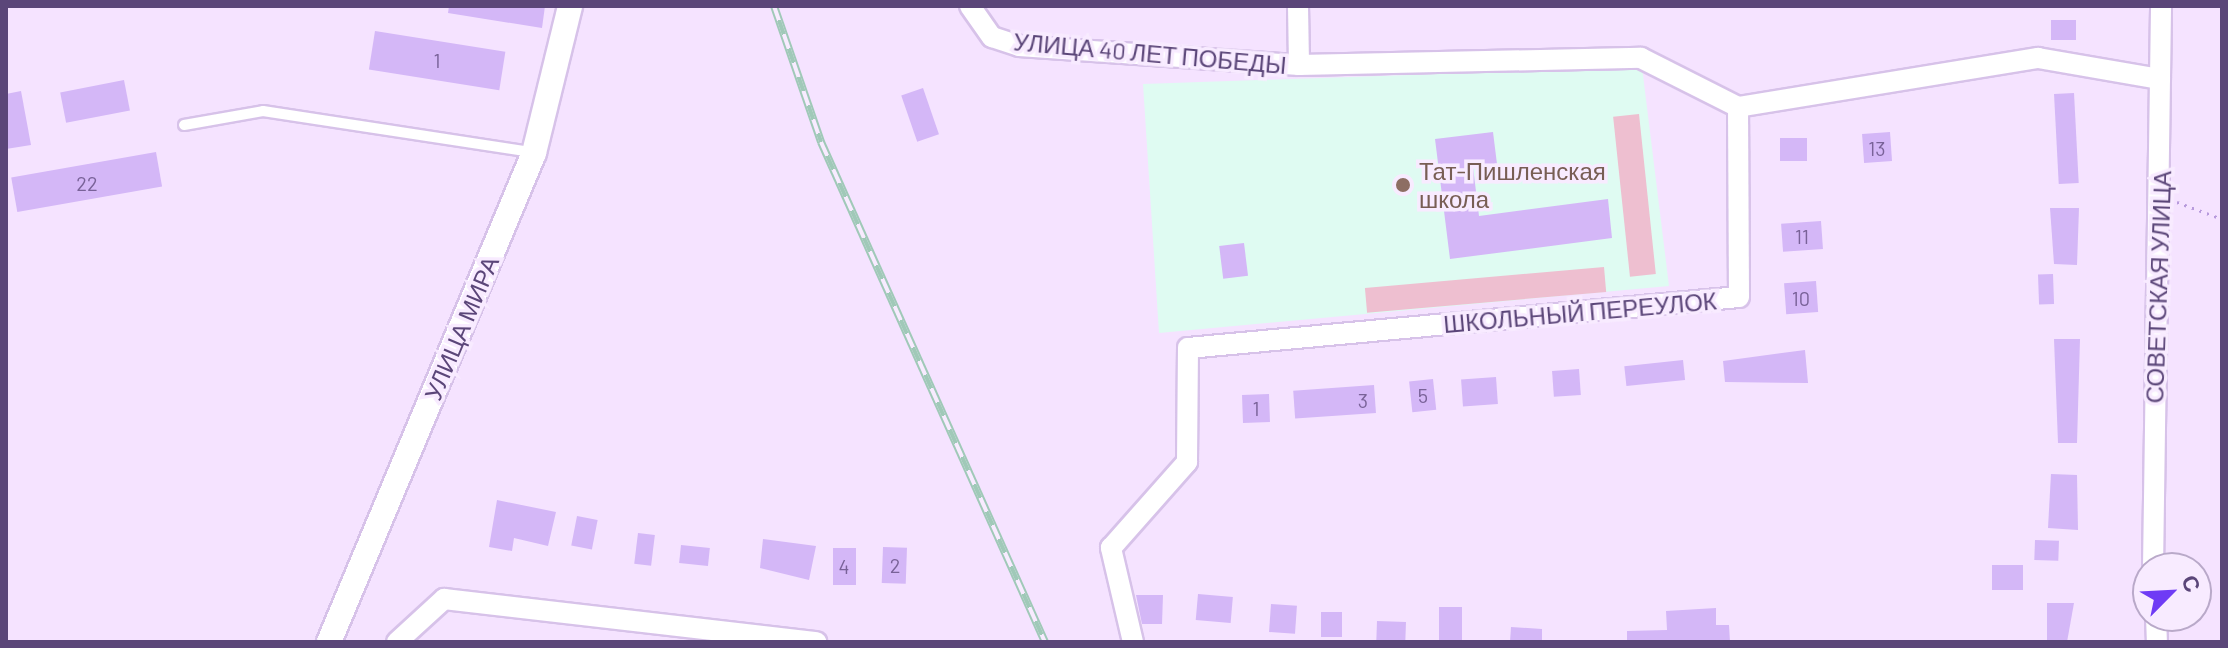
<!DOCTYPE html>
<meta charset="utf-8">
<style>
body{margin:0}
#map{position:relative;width:2228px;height:648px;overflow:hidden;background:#f5e3ff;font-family:Barlow,sans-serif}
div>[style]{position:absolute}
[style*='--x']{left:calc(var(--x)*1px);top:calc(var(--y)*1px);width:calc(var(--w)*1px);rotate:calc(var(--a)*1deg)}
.education>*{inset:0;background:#dffbf2}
.green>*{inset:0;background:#eebfd0;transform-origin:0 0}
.building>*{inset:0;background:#d4b7f7;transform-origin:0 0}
.path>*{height:3px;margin-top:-1.5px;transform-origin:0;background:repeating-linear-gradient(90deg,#b79adc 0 2px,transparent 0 8px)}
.roads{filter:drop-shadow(2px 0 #d7c2e9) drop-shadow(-2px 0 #d7c2e9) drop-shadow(0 2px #d7c2e9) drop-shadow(0 -2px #d7c2e9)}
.service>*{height:10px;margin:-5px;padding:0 5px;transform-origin:5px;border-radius:5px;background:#fff}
.minor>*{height:20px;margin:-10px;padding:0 10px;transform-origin:10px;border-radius:10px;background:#fff}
.tertiary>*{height:24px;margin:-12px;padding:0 12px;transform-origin:12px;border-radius:12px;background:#fff}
.rail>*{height:8px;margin-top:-4px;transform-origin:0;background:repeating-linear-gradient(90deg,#f8ebff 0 15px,#a0c9b8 0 30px);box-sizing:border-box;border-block:2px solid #a0c9b8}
.dots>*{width:22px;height:22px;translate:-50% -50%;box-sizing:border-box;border:4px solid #f8ebff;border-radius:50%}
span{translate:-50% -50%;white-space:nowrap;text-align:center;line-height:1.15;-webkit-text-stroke:7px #f8ebff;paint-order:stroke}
.number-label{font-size:20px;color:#796298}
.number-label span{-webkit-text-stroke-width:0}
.street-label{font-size:24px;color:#5b4679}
.education-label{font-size:24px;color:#785e54}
.left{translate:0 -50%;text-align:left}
.frame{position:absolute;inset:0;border:8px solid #5b4679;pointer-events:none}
.north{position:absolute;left:2132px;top:552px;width:80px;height:80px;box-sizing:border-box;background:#f8ebff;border:2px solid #b9a9c9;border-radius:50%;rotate:66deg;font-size:22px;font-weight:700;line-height:32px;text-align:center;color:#5b4679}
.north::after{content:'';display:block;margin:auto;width:28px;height:36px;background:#6f3bf5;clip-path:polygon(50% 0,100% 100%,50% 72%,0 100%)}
</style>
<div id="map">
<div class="education">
<i style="clip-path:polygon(1642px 67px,1669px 286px,1159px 333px,1143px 84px)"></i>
</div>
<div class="green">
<i style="left:1639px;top:114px;width:161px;height:26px;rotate:84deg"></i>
<i style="left:1604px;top:267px;width:25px;height:240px;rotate:85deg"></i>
</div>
<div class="building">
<i style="clip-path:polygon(449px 6px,545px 6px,542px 28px,448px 13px)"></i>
<i style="left:2051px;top:20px;width:25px;height:20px"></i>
<i style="left:375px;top:31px;width:132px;height:39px;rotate:9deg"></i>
<i style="left:124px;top:80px;width:31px;height:65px;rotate:79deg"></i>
<i style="left:923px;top:88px;width:49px;height:23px;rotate:71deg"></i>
<i style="clip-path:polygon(21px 91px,31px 145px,6px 149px,6px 94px)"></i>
<i style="left:2074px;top:93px;width:90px;height:20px;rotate:87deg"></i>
<i style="clip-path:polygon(1493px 132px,1497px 164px,1473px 167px,1479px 216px,1608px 199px,1612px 238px,1450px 259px,1435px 139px)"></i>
<i style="left:1890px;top:132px;width:29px;height:28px;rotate:86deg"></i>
<i style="left:1780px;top:138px;width:27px;height:23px"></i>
<i style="left:156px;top:152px;width:35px;height:147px;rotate:80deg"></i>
<i style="clip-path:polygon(2050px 208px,2079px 208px,2077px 265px,2054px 264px)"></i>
<i style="left:1821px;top:221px;width:28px;height:40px;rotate:86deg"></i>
<i style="left:1244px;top:243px;width:33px;height:25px;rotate:83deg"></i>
<i style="left:2053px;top:274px;width:30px;height:15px;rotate:88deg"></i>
<i style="left:1816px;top:281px;width:31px;height:32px;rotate:86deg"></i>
<i style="clip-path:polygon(2054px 339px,2080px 339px,2077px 443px,2058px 443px)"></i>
<i style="clip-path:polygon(1805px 350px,1808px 383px,1725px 382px,1723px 361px)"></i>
<i style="left:1683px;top:360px;width:20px;height:59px;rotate:84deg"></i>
<i style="left:1579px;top:369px;width:26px;height:27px;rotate:86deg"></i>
<i style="left:1496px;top:377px;width:27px;height:35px;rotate:86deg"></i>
<i style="left:1433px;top:379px;width:31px;height:24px;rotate:84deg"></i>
<i style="left:1374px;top:385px;width:28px;height:81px;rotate:86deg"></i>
<i style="left:1269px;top:394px;width:28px;height:27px;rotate:88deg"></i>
<i style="clip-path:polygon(2051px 474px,2077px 475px,2078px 530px,2048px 528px)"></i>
<i style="clip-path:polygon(497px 500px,556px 512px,548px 546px,514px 538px,512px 551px,489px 547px)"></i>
<i style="left:577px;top:516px;width:21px;height:30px;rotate:11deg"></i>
<i style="left:638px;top:533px;width:17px;height:31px;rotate:7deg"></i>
<i style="clip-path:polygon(763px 539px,816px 546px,809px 580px,760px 568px)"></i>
<i style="left:2035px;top:540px;width:24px;height:20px;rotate:2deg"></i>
<i style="left:681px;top:545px;width:29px;height:18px;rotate:6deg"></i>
<i style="left:883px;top:547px;width:24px;height:36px;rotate:2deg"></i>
<i style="left:833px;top:548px;width:23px;height:37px"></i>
<i style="left:1992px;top:565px;width:31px;height:25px"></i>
<i style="left:1198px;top:594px;width:35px;height:26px;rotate:5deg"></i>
<i style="clip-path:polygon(1136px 595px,1163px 595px,1162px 624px,1142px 624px)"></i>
<i style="clip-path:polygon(2047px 603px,2074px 603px,2067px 642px,2047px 642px)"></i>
<i style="left:1271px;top:604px;width:26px;height:28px;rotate:4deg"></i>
<i style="left:1439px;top:607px;width:23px;height:35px"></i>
<i style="clip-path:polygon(1716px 608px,1716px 625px,1729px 625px,1730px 642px,1627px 642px,1627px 631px,1667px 630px,1666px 611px)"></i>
<i style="left:1321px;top:612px;width:21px;height:25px"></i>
<i style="left:1377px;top:621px;width:29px;height:21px;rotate:2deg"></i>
<i style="clip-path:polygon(1511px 627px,1542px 629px,1542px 642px,1510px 642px)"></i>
</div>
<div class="path">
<i style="--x:2177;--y:202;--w:48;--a:20.7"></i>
</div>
<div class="roads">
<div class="service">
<i style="--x:184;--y:125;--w:80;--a:-10"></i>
<i style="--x:263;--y:111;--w:272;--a:8.7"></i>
</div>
<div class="minor">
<i style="--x:970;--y:6;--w:38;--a:55"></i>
<i style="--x:992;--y:37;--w:28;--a:18"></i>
<i style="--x:1019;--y:46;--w:281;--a:3.9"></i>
<i style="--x:1299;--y:65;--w:342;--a:-1.2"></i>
<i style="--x:1641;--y:58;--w:109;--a:26.8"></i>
<i style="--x:1298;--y:6;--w:59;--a:89"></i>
<i style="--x:2153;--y:568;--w:562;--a:-89.18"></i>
<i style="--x:2156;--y:616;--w:26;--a:88"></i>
<i style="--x:397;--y:642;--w:64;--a:-42.5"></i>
<i style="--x:444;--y:599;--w:375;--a:6.6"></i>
<i style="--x:1133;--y:642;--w:97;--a:-103.2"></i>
<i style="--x:1111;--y:548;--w:115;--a:-48.5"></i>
<i style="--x:1187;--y:462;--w:114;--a:-89.5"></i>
<i style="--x:1188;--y:348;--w:553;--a:-5.29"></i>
<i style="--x:1739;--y:297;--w:190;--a:-90.3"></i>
<i style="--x:1738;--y:107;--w:304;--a:-9.3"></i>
<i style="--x:2038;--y:58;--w:124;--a:9.8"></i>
</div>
<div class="tertiary">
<i style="--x:329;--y:642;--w:530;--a:-67.26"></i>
<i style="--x:534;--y:153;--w:151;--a:-76.2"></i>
</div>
</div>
<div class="rail">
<i style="--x:774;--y:6;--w:144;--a:70.9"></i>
<i style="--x:821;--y:142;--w:548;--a:65.87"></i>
</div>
<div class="dots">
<i style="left:1403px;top:185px;background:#8d6e63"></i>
</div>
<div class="number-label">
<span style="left:437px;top:60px">1</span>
<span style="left:1877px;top:148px">13</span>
<span style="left:87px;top:183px">22</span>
<span style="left:1802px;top:236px">11</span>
<span style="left:1801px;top:298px">10</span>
<span style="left:1423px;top:395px">5</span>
<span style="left:1363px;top:400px">3</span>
<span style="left:1256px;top:408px">1</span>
<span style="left:895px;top:565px">2</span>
<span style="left:844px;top:566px">4</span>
</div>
<div class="street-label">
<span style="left:1150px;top:53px;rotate:5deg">УЛИЦА 40 ЛЕТ ПОБЕДЫ</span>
<span style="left:2158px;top:287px;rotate:-88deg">СОВЕТСКАЯ УЛИЦА</span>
<span style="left:1580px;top:312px;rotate:-5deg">ШКОЛЬНЫЙ ПЕРЕУЛОК</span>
<span style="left:461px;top:328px;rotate:-67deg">УЛИЦА МИРА</span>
</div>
<div class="education-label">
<span class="left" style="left:1419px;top:185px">Тат-Пишленская<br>школа</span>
</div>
<div class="frame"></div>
<div class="north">С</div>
</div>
